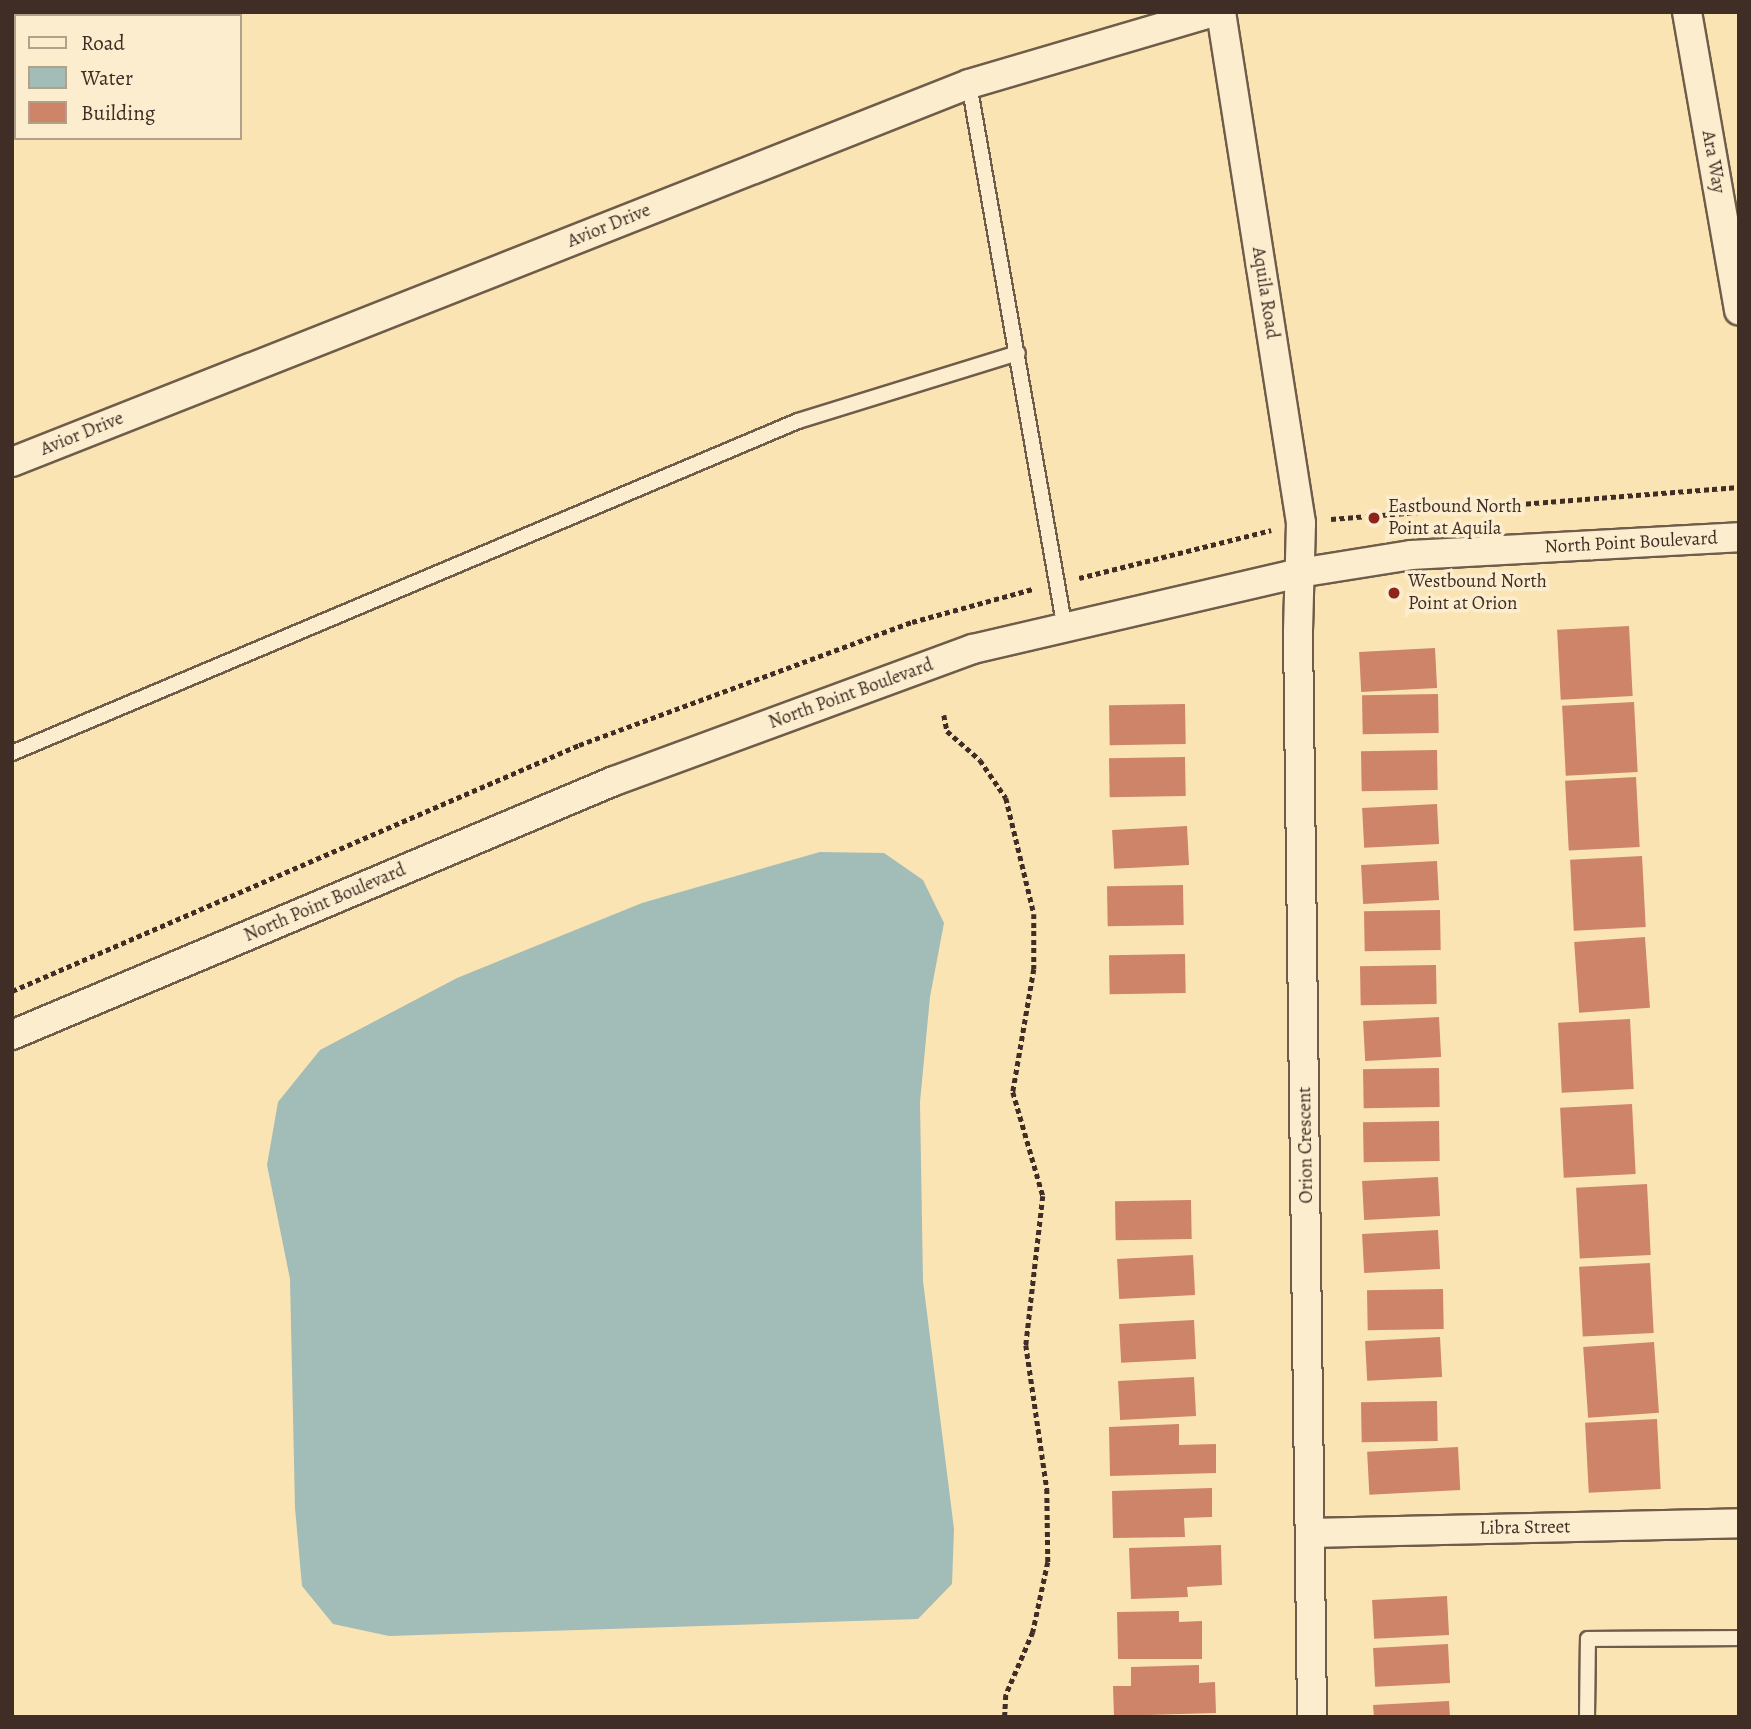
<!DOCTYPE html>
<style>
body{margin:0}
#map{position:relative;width:1751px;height:1729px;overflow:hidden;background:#fbe4b4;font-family:Alegreya,serif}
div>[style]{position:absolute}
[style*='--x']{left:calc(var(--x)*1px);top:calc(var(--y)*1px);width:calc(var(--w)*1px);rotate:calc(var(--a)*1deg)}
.water>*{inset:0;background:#a2bcb7}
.building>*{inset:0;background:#cd8469;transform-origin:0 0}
.path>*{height:4.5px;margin-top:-2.25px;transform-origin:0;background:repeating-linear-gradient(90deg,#402e26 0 5px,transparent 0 8.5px)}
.roads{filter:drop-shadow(2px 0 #6f5c4a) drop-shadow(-2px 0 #6f5c4a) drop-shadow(0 2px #6f5c4a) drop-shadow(0 -2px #6f5c4a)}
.service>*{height:14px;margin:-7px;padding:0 7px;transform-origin:7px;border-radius:7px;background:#fcedce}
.minor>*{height:28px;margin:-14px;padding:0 14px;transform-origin:14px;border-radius:14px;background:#fcedce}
.dots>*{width:19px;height:19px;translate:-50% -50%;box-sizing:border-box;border:4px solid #fcedce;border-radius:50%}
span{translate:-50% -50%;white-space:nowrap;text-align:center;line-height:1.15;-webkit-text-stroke:7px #fcedce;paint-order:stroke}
.street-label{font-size:19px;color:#402e26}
.poi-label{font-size:19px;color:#402e26}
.left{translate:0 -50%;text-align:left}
.frame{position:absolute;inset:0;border:14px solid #402e26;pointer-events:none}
.legend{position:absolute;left:14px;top:14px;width:228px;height:126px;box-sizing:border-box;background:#fcedce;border:2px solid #b1a18b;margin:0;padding:9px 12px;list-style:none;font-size:21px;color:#402e26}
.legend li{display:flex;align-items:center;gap:14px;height:35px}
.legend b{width:35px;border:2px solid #b1a18b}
</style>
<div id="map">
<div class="water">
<i style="clip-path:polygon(820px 852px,884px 853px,923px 880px,944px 923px,930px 997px,920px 1102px,923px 1281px,954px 1529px,952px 1584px,918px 1619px,389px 1636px,333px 1624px,302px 1586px,295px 1508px,290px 1279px,267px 1165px,278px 1102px,320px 1050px,457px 978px,642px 903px)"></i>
</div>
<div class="building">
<i style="left:1629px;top:626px;width:70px;height:72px;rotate:87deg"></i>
<i style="left:1435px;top:648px;width:40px;height:76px;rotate:87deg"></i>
<i style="left:1438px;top:694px;width:39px;height:76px;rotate:89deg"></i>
<i style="left:1634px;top:702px;width:70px;height:72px;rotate:87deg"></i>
<i style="left:1185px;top:704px;width:40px;height:76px;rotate:89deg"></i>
<i style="left:1437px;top:750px;width:40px;height:76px;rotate:89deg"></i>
<i style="left:1185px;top:757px;width:39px;height:76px;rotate:89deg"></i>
<i style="left:1636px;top:777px;width:70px;height:71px;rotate:87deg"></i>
<i style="left:1437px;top:804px;width:40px;height:75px;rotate:87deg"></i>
<i style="left:1187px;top:826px;width:39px;height:75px;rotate:87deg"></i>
<i style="left:1642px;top:856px;width:71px;height:72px;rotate:87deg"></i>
<i style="left:1437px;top:861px;width:39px;height:76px;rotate:87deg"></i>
<i style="left:1183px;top:885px;width:40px;height:76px;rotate:89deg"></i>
<i style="left:1440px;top:910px;width:40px;height:76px;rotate:89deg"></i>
<i style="left:1645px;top:937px;width:71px;height:71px;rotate:86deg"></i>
<i style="left:1185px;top:954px;width:39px;height:76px;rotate:89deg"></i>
<i style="left:1436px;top:965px;width:39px;height:76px;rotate:89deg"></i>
<i style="left:1439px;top:1017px;width:40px;height:76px;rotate:87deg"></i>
<i style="left:1630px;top:1019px;width:70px;height:72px;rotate:87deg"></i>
<i style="left:1439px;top:1068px;width:39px;height:76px;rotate:89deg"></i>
<i style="left:1632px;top:1104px;width:70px;height:72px;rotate:87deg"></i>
<i style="left:1439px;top:1121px;width:40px;height:76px;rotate:89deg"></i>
<i style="left:1438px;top:1177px;width:39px;height:76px;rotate:87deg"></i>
<i style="left:1647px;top:1184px;width:71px;height:71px;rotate:87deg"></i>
<i style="left:1191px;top:1200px;width:39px;height:76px;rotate:89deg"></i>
<i style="left:1438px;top:1230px;width:39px;height:76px;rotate:87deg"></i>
<i style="left:1193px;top:1255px;width:40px;height:76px;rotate:87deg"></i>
<i style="left:1650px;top:1263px;width:70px;height:71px;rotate:87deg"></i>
<i style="left:1443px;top:1289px;width:40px;height:76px;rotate:89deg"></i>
<i style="left:1194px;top:1320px;width:39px;height:75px;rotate:87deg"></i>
<i style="left:1440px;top:1337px;width:40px;height:75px;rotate:87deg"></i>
<i style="left:1654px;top:1342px;width:71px;height:71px;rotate:86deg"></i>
<i style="left:1194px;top:1377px;width:39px;height:76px;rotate:87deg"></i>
<i style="left:1437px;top:1401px;width:40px;height:76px;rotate:89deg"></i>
<i style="left:1657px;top:1419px;width:70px;height:72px;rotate:87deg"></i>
<i style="clip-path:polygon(1179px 1424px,1179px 1445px,1216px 1444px,1216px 1473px,1110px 1476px,1109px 1427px)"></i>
<i style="left:1458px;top:1447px;width:43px;height:91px;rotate:87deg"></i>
<i style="clip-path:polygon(1212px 1488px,1212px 1517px,1184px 1518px,1185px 1537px,1113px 1538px,1112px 1491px)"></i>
<i style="clip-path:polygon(1221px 1545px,1222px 1585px,1187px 1587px,1188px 1597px,1131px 1599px,1129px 1548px)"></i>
<i style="left:1447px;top:1596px;width:39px;height:75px;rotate:87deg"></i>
<i style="clip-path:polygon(1179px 1611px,1179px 1622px,1202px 1621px,1202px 1659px,1118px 1659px,1117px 1612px)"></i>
<i style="left:1448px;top:1644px;width:39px;height:75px;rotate:87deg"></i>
<i style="clip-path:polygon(1199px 1665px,1199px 1683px,1215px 1682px,1216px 1713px,1114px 1716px,1113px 1686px,1131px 1686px,1131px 1667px)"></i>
<i style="clip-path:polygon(1449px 1701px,1450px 1717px,1374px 1717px,1373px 1705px)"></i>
</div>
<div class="path">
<i style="--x:1331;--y:519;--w:409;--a:-4.5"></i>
<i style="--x:1079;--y:578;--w:198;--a:-14"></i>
<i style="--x:944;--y:715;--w:16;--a:79"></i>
<i style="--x:947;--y:731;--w:44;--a:41.3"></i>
<i style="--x:980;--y:760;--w:46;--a:55.6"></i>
<i style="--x:1006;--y:798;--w:119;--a:76.4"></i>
<i style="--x:1034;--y:914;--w:55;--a:90"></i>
<i style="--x:1034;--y:969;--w:125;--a:99.7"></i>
<i style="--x:1013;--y:1092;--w:108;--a:73.9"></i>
<i style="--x:1043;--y:1196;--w:150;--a:96.5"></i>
<i style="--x:1026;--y:1345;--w:146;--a:81.7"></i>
<i style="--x:1047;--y:1489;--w:73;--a:89.2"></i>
<i style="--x:1048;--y:1562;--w:72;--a:102.1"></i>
<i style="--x:1033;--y:1632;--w:69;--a:113.2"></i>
<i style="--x:1006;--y:1695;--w:22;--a:93"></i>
<i style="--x:12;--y:991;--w:618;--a:-23.45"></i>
<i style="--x:579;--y:745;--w:355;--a:-20.3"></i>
<i style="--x:912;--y:622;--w:125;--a:-15.3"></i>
</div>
<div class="roads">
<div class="service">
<i style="--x:969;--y:84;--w:553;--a:80.01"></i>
<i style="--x:12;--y:753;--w:853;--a:-22.9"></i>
<i style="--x:798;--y:421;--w:230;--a:-17.2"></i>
<i style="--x:1587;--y:1717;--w:78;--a:-89.3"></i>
<i style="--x:1588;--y:1639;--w:151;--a:-0.4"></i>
</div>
<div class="minor">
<i style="--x:1221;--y:12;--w:517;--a:81.1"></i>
<i style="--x:1301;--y:523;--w:109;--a:91.6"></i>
<i style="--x:1298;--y:632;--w:1085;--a:89.26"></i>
<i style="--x:1687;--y:12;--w:303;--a:80.1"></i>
<i style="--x:12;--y:462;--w:1029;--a:-21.55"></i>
<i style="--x:969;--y:84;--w:255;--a:-16.4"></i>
<i style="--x:12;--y:1035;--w:653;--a:-22.88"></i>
<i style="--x:614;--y:781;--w:382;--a:-20.2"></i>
<i style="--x:973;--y:649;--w:335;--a:-13.1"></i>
<i style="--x:1299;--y:573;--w:113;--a:-9.1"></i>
<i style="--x:1411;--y:555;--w:328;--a:-3.1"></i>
<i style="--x:1312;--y:1533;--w:427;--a:-1.3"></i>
</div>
</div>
<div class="dots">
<i style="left:1374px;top:518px;background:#8f2418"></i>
<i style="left:1394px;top:593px;background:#8f2418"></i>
</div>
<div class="street-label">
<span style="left:1713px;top:162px;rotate:80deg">Ara Way</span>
<span style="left:609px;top:226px;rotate:-22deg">Avior Drive</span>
<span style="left:1265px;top:293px;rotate:81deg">Aquila Road</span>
<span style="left:82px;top:434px;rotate:-22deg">Avior Drive</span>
<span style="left:1631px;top:543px;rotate:-3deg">North Point Boulevard</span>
<span style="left:851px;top:694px;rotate:-20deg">North Point Boulevard</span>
<span style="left:325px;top:903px;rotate:-23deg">North Point Boulevard</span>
<span style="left:1306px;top:1145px;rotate:-91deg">Orion Crescent</span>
<span style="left:1525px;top:1528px;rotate:-1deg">Libra Street</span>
</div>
<div class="poi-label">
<span class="left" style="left:1388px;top:518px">Eastbound North<br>Point at Aquila</span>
<span class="left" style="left:1408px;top:593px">Westbound North<br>Point at Orion</span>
</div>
<div class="frame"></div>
<ul class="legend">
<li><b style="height:9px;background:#fcedce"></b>Road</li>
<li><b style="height:19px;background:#a2bcb7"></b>Water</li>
<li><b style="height:19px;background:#cd8469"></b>Building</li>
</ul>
</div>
